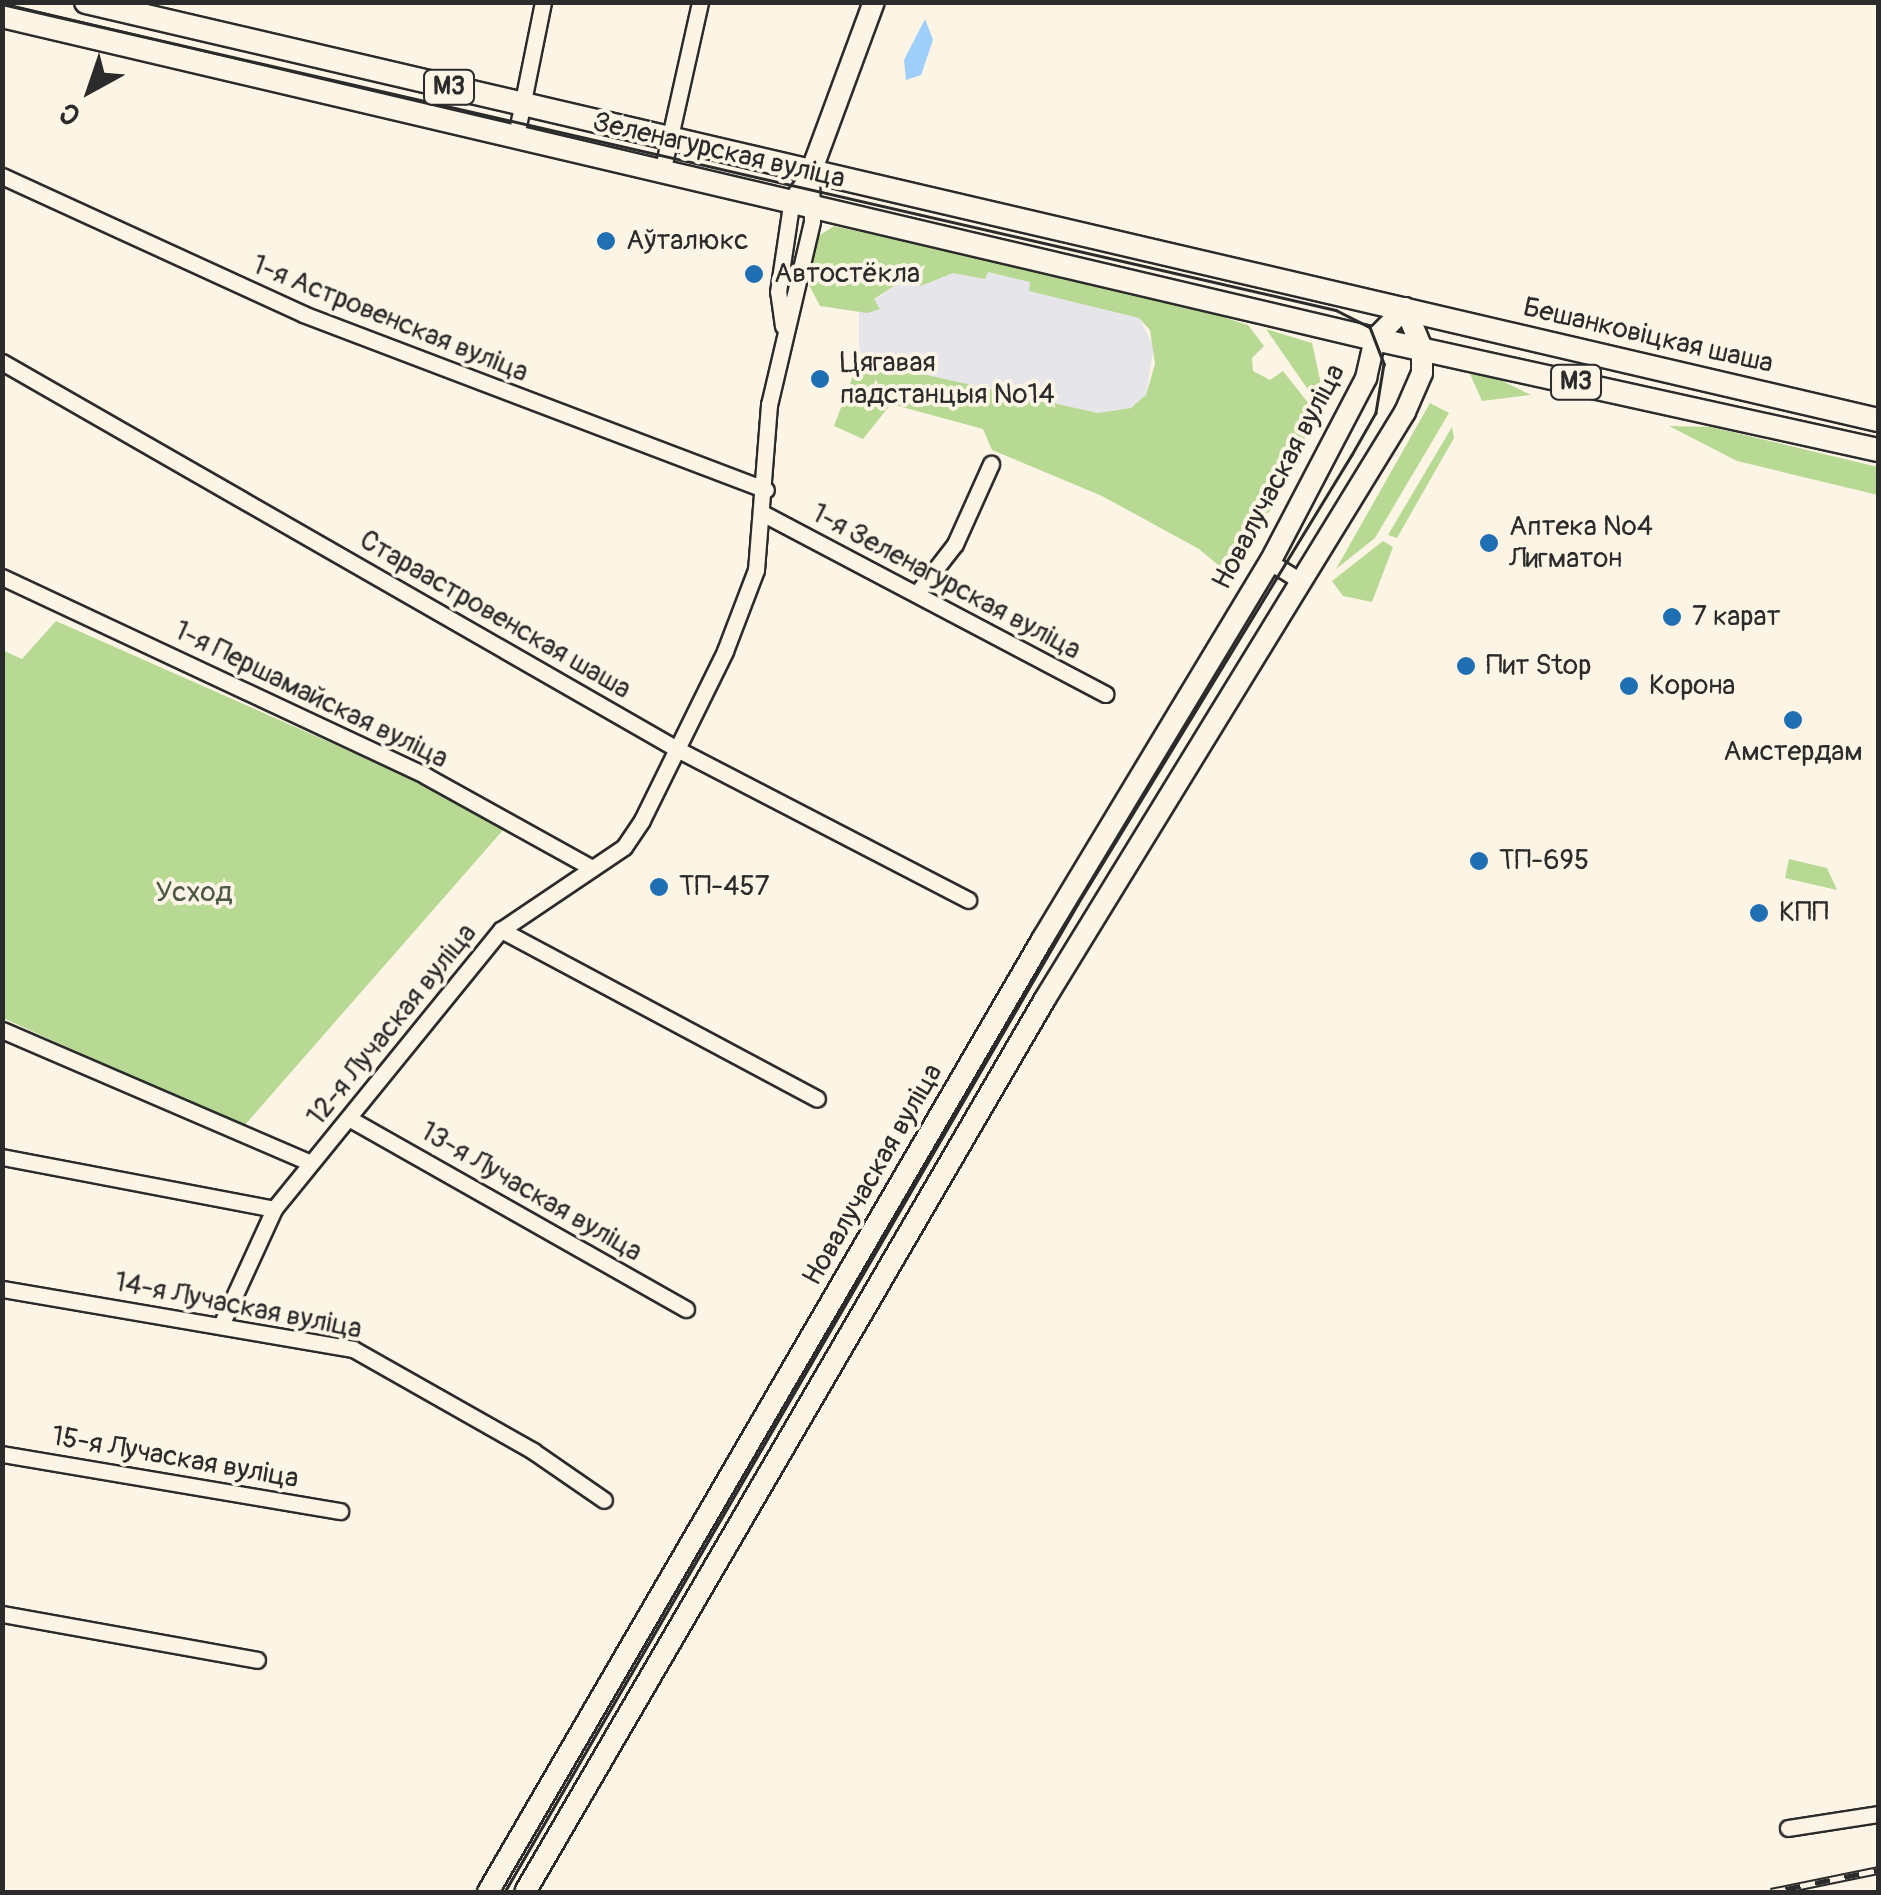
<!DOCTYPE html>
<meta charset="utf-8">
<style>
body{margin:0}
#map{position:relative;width:1881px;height:1895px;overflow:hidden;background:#fcf5e5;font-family:Pangolin,sans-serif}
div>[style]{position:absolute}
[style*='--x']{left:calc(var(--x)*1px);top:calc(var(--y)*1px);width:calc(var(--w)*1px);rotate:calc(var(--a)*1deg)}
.built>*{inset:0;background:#e6e5e9}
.green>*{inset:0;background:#b7d993}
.water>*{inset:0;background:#9dcffa}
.roads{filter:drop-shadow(2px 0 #2b2b2b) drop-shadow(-2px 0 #2b2b2b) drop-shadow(0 2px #2b2b2b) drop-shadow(0 -2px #2b2b2b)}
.minor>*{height:15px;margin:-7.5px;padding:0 7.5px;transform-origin:7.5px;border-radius:7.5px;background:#fcf5e5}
.secondary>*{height:20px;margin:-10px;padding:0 10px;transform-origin:10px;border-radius:10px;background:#fcf5e5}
.primary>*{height:22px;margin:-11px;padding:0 11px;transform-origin:11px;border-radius:11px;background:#fcf5e5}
.tram>*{height:2.5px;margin:-1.25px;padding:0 1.25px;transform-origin:1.25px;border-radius:1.25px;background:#2b2b2b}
.rail>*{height:9px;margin-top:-4.5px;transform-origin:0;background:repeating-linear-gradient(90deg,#fcf5e5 0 15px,#2b2b2b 0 30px);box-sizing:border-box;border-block:2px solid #2b2b2b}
.dots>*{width:28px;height:28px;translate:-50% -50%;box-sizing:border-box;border:5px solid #fcf5e5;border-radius:50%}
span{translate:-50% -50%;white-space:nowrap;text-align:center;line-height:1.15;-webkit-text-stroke:8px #fcf5e5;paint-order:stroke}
.shield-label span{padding:2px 8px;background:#fcf5e5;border:2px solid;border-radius:8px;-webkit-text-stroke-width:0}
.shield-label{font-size:25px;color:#2b2b2b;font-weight:700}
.street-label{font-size:28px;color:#2b2b2b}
.poi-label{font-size:28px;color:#2b2b2b}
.left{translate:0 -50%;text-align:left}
.park-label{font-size:28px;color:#4e5645}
.frame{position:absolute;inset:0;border:5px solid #2b2b2b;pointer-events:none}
.north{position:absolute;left:40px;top:40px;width:100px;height:100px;-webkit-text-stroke:8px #fcf5e5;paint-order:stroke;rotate:220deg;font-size:28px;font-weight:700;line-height:40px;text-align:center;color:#2b2b2b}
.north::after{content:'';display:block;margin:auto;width:35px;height:45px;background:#2b2b2b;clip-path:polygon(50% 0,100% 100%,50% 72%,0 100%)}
</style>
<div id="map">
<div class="built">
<i style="clip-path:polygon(987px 272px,1031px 282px,1030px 291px,1139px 318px,1154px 347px,1146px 395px,1131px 408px,1098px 413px,859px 360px,859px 312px,880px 308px,874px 300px,913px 274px,922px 286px,953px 273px,985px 279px)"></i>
</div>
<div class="green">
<i style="clip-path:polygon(834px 226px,1169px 300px,1248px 325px,1264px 346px,1252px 358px,1253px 371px,1270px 380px,1283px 371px,1317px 414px,1236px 580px,1199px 549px,1102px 496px,992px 450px,983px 429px,891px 404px,863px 439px,834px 426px,859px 360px,1098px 413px,1131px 408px,1146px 395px,1155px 364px,1150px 330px,1139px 318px,1029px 291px,1030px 282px,988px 272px,985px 279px,953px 273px,921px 286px,913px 274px,874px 299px,880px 309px,867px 313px,820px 306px,807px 281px,817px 237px)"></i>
<i style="clip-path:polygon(1266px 329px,1312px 343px,1325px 402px,1320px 407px)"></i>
<i style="clip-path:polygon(1470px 374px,1494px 377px,1531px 395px,1482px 401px)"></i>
<i style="clip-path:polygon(1430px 403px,1449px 413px,1375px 538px,1336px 569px)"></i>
<i style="clip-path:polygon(1669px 426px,1711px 427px,1878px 467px,1878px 495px,1737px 461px)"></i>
<i style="clip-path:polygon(1452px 427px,1454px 438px,1397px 538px,1388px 535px)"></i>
<i style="clip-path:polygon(1383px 541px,1393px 547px,1372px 602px,1343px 596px,1332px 581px)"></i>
<i style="clip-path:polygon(56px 621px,406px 776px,504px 829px,243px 1127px,3px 1018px,2px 650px,22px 659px)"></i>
<i style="clip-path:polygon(1789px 859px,1827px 868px,1837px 890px,1785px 878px)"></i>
</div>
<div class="water">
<i style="clip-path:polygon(925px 19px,933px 40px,921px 75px,906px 80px,904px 60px)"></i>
</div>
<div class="roads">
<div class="minor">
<i style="--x:516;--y:136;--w:137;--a:-78.6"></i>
<i style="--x:663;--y:168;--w:170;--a:-77.4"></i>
<i style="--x:2;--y:176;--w:331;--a:24.6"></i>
<i style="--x:303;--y:314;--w:495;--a:20.8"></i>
<i style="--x:783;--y:326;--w:34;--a:-98"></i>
<i style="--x:778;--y:292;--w:95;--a:-81.5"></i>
<i style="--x:792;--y:198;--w:32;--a:-54"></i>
<i style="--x:2;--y:362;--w:778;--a:29.83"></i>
<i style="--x:677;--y:749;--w:328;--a:27.4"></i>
<i style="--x:764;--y:514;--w:386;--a:27.8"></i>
<i style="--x:1270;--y:562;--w:32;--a:32"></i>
<i style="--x:2;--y:577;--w:468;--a:25.1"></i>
<i style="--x:426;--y:776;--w:190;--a:29"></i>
<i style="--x:917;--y:593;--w:62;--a:-52.2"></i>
<i style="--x:955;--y:544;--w:88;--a:-65.8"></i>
<i style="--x:501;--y:930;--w:358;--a:28.1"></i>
<i style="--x:2;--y:1030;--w:336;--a:23.3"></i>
<i style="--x:350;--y:1119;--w:386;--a:29.5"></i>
<i style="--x:2;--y:1157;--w:277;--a:10.8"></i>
<i style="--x:2;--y:1289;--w:356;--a:9.7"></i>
<i style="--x:353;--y:1349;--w:207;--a:29.5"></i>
<i style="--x:533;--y:1451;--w:86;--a:34.6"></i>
<i style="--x:221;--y:1325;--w:128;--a:-65.4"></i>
<i style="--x:274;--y:1209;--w:360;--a:-50.9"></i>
<i style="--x:501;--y:930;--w:148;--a:-34"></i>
<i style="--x:624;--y:847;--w:32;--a:-56"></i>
<i style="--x:642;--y:820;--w:188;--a:-63.8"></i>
<i style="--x:725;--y:651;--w:87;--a:-69.1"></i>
<i style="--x:756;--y:570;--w:166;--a:-85.5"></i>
<i style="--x:769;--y:405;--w:189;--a:-76.8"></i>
<i style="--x:812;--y:221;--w:49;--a:-91.2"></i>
<i style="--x:2;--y:1454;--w:343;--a:9.6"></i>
<i style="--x:2;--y:1614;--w:259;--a:10.2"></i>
<i style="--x:1788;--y:1828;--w:91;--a:-8.8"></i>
</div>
<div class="secondary">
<i style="--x:811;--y:172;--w:181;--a:-69.7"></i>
<i style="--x:488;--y:1892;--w:1104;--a:-59.81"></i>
<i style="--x:1043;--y:938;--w:439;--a:-58.9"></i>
<i style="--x:1270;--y:562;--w:208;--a:-62.4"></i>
<i style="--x:1366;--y:378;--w:40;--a:-77"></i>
<i style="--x:1375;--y:339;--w:43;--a:-45.9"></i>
<i style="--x:1405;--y:308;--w:43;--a:67"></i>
<i style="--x:1422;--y:348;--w:25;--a:90"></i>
<i style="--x:1422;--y:373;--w:43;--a:113.6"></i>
<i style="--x:1405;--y:412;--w:689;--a:121.52"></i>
<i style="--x:1045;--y:999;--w:1033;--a:120.21"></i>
</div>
<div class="primary">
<i style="--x:86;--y:2;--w:1840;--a:13.13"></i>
<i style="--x:2;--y:16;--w:1410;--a:13.24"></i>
<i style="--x:1375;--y:339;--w:515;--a:12.44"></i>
</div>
</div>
<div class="tram">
<i style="--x:2;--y:4;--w:1369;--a:12.92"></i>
<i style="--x:1336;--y:310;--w:38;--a:27"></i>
<i style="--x:1370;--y:327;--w:40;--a:69"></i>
<i style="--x:1384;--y:364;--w:50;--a:99.3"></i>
<i style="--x:1376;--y:413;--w:48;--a:119.7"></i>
<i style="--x:1352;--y:455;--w:526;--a:121.39"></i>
<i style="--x:1078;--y:904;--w:1142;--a:120.11"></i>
</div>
<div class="rail">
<i style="--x:1771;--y:1892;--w:109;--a:-11.6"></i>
</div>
<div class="dots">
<i style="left:606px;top:241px;background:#1f6fb2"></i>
<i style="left:754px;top:274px;background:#1f6fb2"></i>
<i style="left:820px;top:379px;background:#1f6fb2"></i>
<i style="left:1489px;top:543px;background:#1f6fb2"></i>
<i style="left:1672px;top:617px;background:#1f6fb2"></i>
<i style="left:1466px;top:666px;background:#1f6fb2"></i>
<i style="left:1629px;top:686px;background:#1f6fb2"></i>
<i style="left:1793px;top:720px;background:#1f6fb2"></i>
<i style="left:1479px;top:861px;background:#1f6fb2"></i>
<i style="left:659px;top:887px;background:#1f6fb2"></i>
<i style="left:1759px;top:913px;background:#1f6fb2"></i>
</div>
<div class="shield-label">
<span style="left:449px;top:87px">М3</span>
<span style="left:1576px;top:382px">М3</span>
</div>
<div class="street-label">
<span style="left:719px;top:151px;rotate:13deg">Зеленагурская вуліца</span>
<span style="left:390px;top:319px;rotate:22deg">1-я Астровенская вуліца</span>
<span style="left:1648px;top:336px;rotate:13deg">Бешанковіцкая шаша</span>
<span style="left:1279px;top:477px;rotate:-62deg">Новалучаская вуліца</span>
<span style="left:946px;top:582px;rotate:28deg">1-я Зеленагурская вуліца</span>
<span style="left:495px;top:615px;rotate:30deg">Стараастровенская шаша</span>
<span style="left:311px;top:695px;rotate:26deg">1-я Першамайская вуліца</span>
<span style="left:392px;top:1025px;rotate:-51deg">12-я Лучаская вуліца</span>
<span style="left:873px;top:1175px;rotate:-60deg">Новалучаская вуліца</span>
<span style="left:531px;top:1192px;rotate:30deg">13-я Лучаская вуліца</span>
<span style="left:238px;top:1306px;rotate:11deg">14-я Лучаская вуліца</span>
<span style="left:175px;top:1458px;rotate:10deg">15-я Лучаская вуліца</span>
</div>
<div class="poi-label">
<span class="left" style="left:626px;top:241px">Аўталюкс</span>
<span class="left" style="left:774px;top:274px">Автостёкла</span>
<span class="left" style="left:840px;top:379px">Цягавая<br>падстанцыя №14</span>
<span class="left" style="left:1509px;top:543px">Аптека №4<br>Лигматон</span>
<span class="left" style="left:1692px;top:617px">7 карат</span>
<span class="left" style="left:1486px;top:666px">Пит Stop</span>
<span class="left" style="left:1649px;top:686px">Корона</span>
<span style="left:1793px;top:752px">Амстердам</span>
<span class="left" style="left:1499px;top:861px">ТП-695</span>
<span class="left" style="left:679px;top:887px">ТП-457</span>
<span class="left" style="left:1779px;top:913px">КПП</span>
</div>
<div class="park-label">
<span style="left:194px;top:893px">Усход</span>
</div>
<div class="frame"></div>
<div class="north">С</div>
</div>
